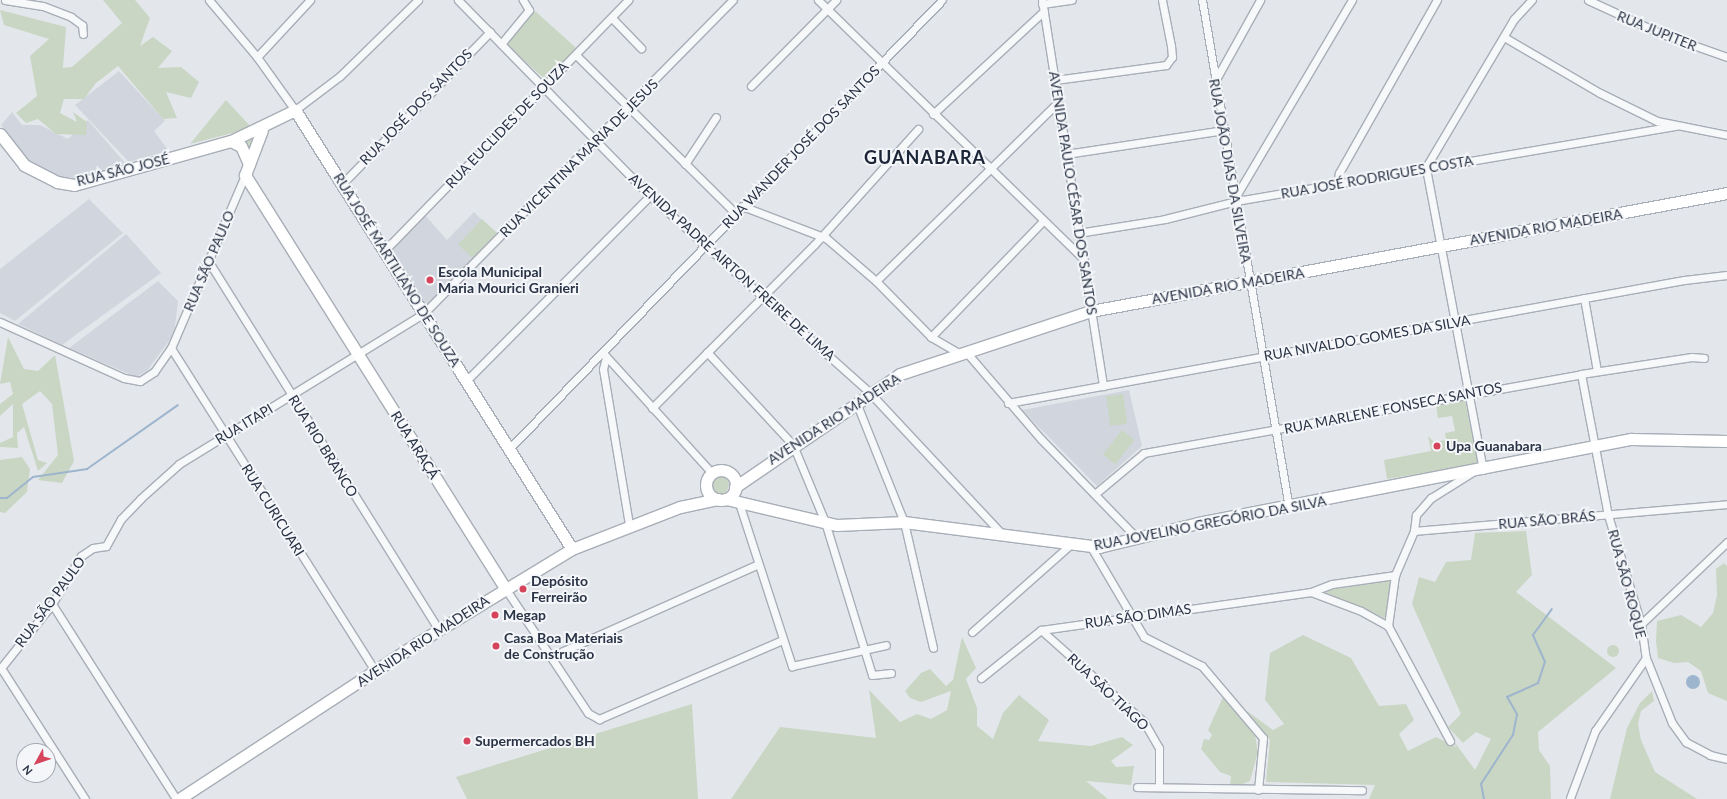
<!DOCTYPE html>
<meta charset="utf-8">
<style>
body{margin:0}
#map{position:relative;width:1727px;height:799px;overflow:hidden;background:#e3e7ec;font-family:Lato,sans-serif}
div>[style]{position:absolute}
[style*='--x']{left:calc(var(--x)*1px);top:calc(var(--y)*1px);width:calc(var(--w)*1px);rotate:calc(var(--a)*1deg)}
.built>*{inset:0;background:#d1d6de}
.green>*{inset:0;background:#c9d6c4;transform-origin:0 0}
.round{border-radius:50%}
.water>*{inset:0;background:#9db5cd}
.stream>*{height:2px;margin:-1px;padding:0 1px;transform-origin:1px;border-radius:1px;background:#9db5cd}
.roads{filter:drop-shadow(1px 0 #a8aeb7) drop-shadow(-1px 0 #a8aeb7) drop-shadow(0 1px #a8aeb7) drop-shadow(0 -1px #a8aeb7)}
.street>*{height:7px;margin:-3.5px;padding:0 3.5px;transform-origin:3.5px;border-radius:3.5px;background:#f7f8fa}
.secondary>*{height:11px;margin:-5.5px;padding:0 5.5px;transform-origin:5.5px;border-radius:5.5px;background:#fff}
.secondary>.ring{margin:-5.5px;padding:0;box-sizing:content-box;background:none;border:11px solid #fff;border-radius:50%}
.dots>*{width:11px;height:11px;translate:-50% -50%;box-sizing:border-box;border:2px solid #f4f6f9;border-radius:50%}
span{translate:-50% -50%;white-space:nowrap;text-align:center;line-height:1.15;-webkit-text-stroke:4px #f4f6f9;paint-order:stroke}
.street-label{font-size:14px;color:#2a3446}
.poi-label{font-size:14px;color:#2a3446;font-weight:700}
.left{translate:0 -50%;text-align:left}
.district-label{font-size:18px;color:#1c2537;font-weight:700;letter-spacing:1px}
.north{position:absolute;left:16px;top:743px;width:40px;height:40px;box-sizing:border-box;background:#f4f6f9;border:1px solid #a3a8b1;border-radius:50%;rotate:230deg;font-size:11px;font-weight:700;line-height:16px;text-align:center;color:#2a3446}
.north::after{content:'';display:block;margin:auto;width:14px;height:18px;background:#d6445c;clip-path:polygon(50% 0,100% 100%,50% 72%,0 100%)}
</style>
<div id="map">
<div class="built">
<i style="clip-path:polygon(119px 71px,165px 121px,154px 131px,169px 151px,129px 162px,75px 105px)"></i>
<i style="clip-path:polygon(12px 112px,22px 125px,40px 125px,68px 139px,88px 120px,125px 163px,79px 178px,53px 176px,26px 160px,1px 125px)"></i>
<i style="clip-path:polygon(89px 199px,123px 233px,15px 321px,0 313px,0 269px)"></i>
<i style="clip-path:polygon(474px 212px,498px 236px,424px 308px,390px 252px,425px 215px,447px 240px)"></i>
<i style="clip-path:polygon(126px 234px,161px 273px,62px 345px,18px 324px)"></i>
<i style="clip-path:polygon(158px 281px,178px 301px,174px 334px,147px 371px,136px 377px,69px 348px)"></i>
<i style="clip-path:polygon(1129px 390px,1142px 446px,1097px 486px,1022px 410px)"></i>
</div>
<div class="green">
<i style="clip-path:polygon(103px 0,135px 0,150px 18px,140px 46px,153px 37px,172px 51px,158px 68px,181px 67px,199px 82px,191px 98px,166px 92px,177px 118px,163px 119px,118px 66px,96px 83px,84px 99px,64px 99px,60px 113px,77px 122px,73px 112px,87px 122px,86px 135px,56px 134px,38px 119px,26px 123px,16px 113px,37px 96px,30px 56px,49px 39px,4px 25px,0 10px,66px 27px,63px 68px,72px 67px,122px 23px)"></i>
<i style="left:535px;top:11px;width:55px;height:44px;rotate:42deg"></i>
<i style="clip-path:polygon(226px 100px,252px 128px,254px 139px,250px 150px,244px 144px,252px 138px,240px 131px,190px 144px)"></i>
<i style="left:482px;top:219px;width:22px;height:35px;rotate:43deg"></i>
<i style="clip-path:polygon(8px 337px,24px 369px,38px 371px,55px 355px,74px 461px,62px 483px,38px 480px,58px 455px,52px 404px,40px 391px,22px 404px,38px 460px,47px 463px,38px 471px,24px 427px,17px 433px,18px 448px,0 447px,0 443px,13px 437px,13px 404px,0 416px,0 404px,13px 394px,10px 382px,0 384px)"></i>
<i style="left:1123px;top:394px;width:30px;height:17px;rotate:82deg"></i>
<i style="clip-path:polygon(1465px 400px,1478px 464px,1387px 479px,1384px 460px,1431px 451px,1428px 436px,1434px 442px,1446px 440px,1445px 433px,1455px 431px,1452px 416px,1438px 418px,1436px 405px)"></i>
<i style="left:1122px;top:430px;width:16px;height:31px;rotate:38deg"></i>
<i style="clip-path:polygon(22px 457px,30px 469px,27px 492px,5px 513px,0 512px,0 460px)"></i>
<i class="round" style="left:711px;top:476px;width:18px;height:18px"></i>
<i style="clip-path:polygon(1526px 531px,1532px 575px,1516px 592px,1616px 668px,1538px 732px,1539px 750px,1550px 766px,1551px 799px,1369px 799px,1375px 785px,1266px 782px,1270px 740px,1247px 711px,1273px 730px,1284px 724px,1265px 700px,1270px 653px,1303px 635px,1351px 658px,1379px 706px,1406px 704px,1414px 720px,1399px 734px,1408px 751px,1436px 737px,1456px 747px,1453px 740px,1475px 770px,1491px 739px,1476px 732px,1463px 743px,1448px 727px,1461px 714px,1412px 604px,1419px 577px,1435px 582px,1446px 562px,1471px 560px,1475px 533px)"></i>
<i style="clip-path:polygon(1724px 563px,1727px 566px,1727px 701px,1708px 693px,1701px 671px,1688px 662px,1674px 663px,1658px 658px,1656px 641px,1657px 621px,1681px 615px,1701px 627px,1713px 613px,1717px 595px,1716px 569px)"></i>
<i style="clip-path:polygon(1395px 580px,1389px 620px,1322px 591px)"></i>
<i style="clip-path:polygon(962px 637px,976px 668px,966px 679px,977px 708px,977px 726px,993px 739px,1003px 713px,1019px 695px,1049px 720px,1038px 741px,1091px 746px,1122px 737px,1133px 745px,1111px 761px,1116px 767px,1134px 766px,1131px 785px,1086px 781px,1108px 799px,731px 799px,780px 727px,876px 738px,869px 690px,900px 722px,917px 714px,931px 719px,947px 710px,951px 691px,921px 702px,910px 698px,905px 691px,921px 673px,930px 669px,946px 686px,953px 680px)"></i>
<i class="round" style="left:1607px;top:645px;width:12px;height:12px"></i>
<i style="clip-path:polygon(1652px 691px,1654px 701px,1641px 711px,1638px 724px,1641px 740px,1655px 772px,1697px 799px,1610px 799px,1627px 728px,1640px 703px)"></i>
<i style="clip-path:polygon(1223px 697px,1255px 735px,1258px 752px,1250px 781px,1238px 786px,1230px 785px,1231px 776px,1220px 772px,1201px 749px,1204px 739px,1209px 740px,1212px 735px,1208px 730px)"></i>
<i style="clip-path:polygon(692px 704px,698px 799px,467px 799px,456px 777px)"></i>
</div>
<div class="water">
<i class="round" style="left:1686px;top:675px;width:14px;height:14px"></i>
</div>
<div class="stream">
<i style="--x:0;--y:498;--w:7;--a:0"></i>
<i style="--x:7;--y:498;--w:33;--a:-39"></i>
<i style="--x:33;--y:477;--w:55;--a:-8.4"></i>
<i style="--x:87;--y:469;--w:111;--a:-35.1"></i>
<i style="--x:1484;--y:799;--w:15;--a:-101"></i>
<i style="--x:1481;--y:784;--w:59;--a:-56.9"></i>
<i style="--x:1513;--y:735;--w:21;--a:-79"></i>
<i style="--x:1517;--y:714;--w:20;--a:-120"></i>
<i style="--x:1507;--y:697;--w:34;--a:-24"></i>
<i style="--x:1538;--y:683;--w:22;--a:-72"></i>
<i style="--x:1545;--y:662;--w:30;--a:-114"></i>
<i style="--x:1533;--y:635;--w:32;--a:-54"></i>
</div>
<div class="roads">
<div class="street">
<i style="--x:5;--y:0;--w:38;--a:9"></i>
<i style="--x:43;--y:6;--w:30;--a:21"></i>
<i style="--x:71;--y:17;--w:14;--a:36"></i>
<i style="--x:82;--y:25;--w:9;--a:84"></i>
<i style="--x:209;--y:0;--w:75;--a:49.9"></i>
<i style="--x:257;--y:57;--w:65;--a:54.4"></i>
<i style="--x:295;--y:110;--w:56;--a:-37.1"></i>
<i style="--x:340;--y:76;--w:109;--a:-44.3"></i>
<i style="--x:458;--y:0;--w:274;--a:45.6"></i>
<i style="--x:650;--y:196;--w:295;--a:41.8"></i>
<i style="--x:870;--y:393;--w:195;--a:46.9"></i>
<i style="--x:818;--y:0;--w:371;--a:44.3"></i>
<i style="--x:1042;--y:0;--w:391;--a:81"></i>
<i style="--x:1202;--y:0;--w:515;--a:80.28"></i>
<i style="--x:1588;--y:0;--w:81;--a:24.7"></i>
<i style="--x:1662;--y:34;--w:69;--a:19.5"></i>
<i style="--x:1042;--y:4;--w:30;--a:-8"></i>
<i style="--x:612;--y:18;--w:42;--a:46"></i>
<i style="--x:1504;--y:37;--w:111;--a:30.3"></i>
<i style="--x:1600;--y:93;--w:64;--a:26.2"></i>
<i style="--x:1657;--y:121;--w:71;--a:11.3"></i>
<i style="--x:501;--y:44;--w:44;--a:-50.5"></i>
<i style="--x:529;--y:10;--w:12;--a:-121"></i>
<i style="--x:576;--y:55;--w:226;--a:44.8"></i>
<i style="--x:257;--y:57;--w:78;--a:-47.1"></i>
<i style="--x:1055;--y:80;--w:112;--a:-7.7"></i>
<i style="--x:1166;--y:65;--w:10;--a:-53"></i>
<i style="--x:1172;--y:57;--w:11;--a:-95"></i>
<i style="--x:1171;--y:46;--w:47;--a:-101.1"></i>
<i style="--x:1215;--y:81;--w:93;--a:-60.9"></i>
<i style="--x:751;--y:86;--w:121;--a:-45.3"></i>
<i style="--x:933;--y:114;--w:151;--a:-42.9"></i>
<i style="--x:1066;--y:154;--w:160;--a:-8.6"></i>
<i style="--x:685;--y:164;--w:56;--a:-56.6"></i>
<i style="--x:343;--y:183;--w:211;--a:-45.8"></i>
<i style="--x:1337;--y:184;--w:11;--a:-80"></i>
<i style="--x:1339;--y:173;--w:199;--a:-60.5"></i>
<i style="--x:1236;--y:196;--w:228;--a:-59.4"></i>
<i style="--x:742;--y:206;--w:90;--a:20.9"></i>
<i style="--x:826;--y:238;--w:66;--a:40.7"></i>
<i style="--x:876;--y:281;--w:78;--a:45.5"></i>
<i style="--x:931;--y:337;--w:34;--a:30"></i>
<i style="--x:1078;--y:233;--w:88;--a:-9.1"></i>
<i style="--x:1165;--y:219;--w:73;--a:-14.2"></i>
<i style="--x:1236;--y:201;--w:446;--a:-9.7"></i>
<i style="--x:385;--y:250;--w:349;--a:-45.8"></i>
<i style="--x:209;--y:262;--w:434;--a:58"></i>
<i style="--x:876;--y:281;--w:255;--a:-44.5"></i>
<i style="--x:1584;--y:298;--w:74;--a:79.9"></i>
<i style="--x:0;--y:322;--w:136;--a:24.3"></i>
<i style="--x:124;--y:378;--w:16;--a:11"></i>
<i style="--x:140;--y:381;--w:17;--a:-33"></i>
<i style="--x:154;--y:372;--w:29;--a:-55"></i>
<i style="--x:171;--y:348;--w:188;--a:-66.8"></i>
<i style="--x:931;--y:337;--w:160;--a:-46"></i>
<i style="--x:171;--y:348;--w:383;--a:57.7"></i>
<i style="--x:707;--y:352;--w:127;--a:47.2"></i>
<i style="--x:793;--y:445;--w:83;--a:67.4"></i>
<i style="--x:825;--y:522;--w:160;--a:72.9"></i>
<i style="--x:872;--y:675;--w:19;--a:-6"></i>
<i style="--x:967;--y:353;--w:113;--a:49.3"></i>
<i style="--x:1041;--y:439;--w:138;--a:45.9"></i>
<i style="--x:604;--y:354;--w:161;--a:47.8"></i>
<i style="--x:606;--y:357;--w:12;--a:104"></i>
<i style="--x:603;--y:369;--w:158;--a:80.5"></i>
<i style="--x:1581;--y:374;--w:144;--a:79.2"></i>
<i style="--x:1608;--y:515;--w:114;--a:73.2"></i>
<i style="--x:1641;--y:624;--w:34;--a:82"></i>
<i style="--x:1646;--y:658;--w:70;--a:68.2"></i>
<i style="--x:1672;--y:723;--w:24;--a:54"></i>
<i style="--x:1686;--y:742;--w:27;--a:28"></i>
<i style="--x:1710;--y:755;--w:17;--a:13"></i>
<i style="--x:466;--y:381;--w:261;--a:-45.2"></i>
<i style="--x:856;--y:402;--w:129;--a:68.2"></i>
<i style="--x:904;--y:522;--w:129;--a:77"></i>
<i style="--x:1008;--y:403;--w:687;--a:-10.31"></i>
<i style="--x:1684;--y:280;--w:43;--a:-6.6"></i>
<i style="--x:652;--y:408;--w:230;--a:-45.2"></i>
<i style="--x:814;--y:245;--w:156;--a:-48.1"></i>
<i style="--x:510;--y:448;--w:622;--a:-46.04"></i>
<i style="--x:1483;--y:470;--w:308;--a:-100.7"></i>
<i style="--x:1426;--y:167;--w:172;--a:-59.3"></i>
<i style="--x:1514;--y:19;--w:26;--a:-47"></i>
<i style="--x:1096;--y:493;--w:62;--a:-39.8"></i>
<i style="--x:1144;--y:453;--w:444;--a:-10.2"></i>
<i style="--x:1581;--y:374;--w:112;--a:-8.7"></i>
<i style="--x:1692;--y:357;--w:12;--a:5"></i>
<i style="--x:738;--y:500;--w:175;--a:72"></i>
<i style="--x:792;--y:666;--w:96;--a:-12.6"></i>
<i style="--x:1414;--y:531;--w:314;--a:-4.9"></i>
<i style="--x:1091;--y:547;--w:104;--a:59.5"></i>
<i style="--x:1144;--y:637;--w:65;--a:26.6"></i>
<i style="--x:1202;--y:666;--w:94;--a:49.7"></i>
<i style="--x:1263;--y:738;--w:52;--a:95.5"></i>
<i style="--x:505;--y:588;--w:150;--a:56.4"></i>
<i style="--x:588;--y:713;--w:13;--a:29"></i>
<i style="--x:599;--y:719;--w:199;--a:-23.3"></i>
<i style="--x:1311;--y:592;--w:53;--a:20.8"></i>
<i style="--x:1361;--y:611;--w:31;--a:29"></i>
<i style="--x:52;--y:604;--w:231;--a:57.5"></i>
<i style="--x:1641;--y:624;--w:119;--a:-43.6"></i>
<i style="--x:1041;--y:630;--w:138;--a:41.8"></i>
<i style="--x:1144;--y:722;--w:30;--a:60"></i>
<i style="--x:1159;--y:748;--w:39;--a:90"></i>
<i style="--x:972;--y:632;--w:130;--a:-41.6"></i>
<i style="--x:552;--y:656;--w:223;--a:-24"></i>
<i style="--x:1;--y:668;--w:156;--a:57.3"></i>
<i style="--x:0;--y:669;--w:83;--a:-51.3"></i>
<i style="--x:52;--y:604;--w:56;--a:-58.9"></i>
<i style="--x:81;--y:556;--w:14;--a:-34"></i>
<i style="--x:93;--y:548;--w:13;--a:-9"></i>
<i style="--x:106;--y:546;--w:31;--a:-61"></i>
<i style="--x:121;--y:519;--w:28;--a:-46"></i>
<i style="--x:140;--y:499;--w:52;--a:-41.9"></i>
<i style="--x:179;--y:464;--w:286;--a:-31.6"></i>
<i style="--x:423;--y:314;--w:441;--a:-45.4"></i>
<i style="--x:981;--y:678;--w:77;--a:-38.7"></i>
<i style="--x:1041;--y:630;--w:273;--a:-8"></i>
<i style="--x:1311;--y:592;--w:22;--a:-21"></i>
<i style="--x:1332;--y:584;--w:64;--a:-8.1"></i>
<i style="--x:1450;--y:741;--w:131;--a:-118.3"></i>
<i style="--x:1388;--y:626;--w:51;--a:-82.2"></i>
<i style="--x:1395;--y:575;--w:48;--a:-66.6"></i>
<i style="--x:1414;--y:531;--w:16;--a:-83"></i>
<i style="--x:1416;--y:515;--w:23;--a:-49"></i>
<i style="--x:1431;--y:498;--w:47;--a:-32"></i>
<i style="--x:1137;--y:787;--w:225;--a:0.8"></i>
<i style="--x:1570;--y:798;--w:72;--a:-69.5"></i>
<i style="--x:1595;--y:731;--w:89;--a:-55.1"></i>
</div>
<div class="secondary">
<i style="--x:262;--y:130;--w:48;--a:110.7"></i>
<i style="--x:245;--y:175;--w:488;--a:57.8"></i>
<i style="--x:0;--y:134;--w:39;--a:52"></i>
<i style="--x:24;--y:165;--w:37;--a:27"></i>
<i style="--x:57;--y:182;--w:17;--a:10"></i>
<i style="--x:74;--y:185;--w:163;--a:-15.7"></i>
<i style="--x:231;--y:141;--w:71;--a:-25.8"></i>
<i style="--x:295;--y:110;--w:519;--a:57.75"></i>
<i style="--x:231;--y:141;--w:11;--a:27"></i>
<i style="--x:241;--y:146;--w:20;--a:66"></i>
<i class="ring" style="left:706px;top:470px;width:19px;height:19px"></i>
<i style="--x:735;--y:487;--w:200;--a:-34.4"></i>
<i style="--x:900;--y:374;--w:201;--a:-18.3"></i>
<i style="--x:1091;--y:311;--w:647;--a:-10.51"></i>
<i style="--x:726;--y:499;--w:114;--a:13.2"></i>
<i style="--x:837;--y:525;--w:67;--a:-2.6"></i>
<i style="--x:904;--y:522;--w:197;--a:7.3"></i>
<i style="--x:1099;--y:547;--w:102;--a:-13.6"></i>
<i style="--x:1198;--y:523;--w:441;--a:-11"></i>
<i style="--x:1631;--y:439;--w:96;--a:1.2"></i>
<i style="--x:179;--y:799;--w:287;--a:-33.2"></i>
<i style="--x:419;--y:642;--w:179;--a:-31.3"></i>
<i style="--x:572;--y:549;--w:116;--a:-21.3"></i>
<i style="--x:680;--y:507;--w:39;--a:-12"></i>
</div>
</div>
<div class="dots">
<i style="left:430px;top:280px;background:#d6445c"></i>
<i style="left:1437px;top:446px;background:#d6445c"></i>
<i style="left:523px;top:589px;background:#d6445c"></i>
<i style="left:495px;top:615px;background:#d6445c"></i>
<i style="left:496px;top:646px;background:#d6445c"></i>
<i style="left:467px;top:741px;background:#d6445c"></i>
</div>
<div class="street-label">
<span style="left:1657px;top:31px;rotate:22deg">RUA JUPITER</span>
<span style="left:416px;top:107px;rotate:-46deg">RUA JOSÉ DOS SANTOS</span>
<span style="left:507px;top:125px;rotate:-46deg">RUA EUCLIDES DE SOUZA</span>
<span style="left:801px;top:147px;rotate:-46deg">RUA WANDER JOSÉ DOS SANTOS</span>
<span style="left:579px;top:158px;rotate:-45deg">RUA VICENTINA MARIA DE JESUS</span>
<span style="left:123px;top:170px;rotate:-14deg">RUA SÃO JOSÉ</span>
<span style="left:1230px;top:171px;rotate:80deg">RUA JOÃO DIAS DA SILVEIRA</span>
<span style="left:1377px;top:177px;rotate:-10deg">RUA JOSÉ RODRIGUES COSTA</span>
<span style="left:1073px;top:193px;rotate:81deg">AVENIDA PAULO CÉSAR DOS SANTOS</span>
<span style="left:1546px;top:227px;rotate:-10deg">AVENIDA RIO MADEIRA</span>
<span style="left:209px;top:261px;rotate:-67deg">RUA SÃO PAULO</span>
<span style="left:732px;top:267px;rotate:42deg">AVENIDA PADRE AIRTON FREIRE DE LIMA</span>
<span style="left:397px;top:270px;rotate:58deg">RUA JOSÉ MARTILIANO DE SOUZA</span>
<span style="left:1228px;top:286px;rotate:-10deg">AVENIDA RIO MADEIRA</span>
<span style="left:1367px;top:338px;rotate:-10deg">RUA NIVALDO GOMES DA SILVA</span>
<span style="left:1393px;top:408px;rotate:-11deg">RUA MARLENE FONSECA SANTOS</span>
<span style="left:834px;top:419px;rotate:-33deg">AVENIDA RIO MADEIRA</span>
<span style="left:244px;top:424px;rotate:-31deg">RUA ITAPI</span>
<span style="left:415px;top:445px;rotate:58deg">RUA ARAÇÁ</span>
<span style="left:323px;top:446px;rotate:58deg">RUA RIO BRANCO</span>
<span style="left:273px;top:510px;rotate:58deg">RUA CURICUARI</span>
<span style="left:1547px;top:520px;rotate:-5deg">RUA SÃO BRÁS</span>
<span style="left:1210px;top:523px;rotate:-11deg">RUA JOVELINO GREGÓRIO DA SILVA</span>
<span style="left:1627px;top:584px;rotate:75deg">RUA SÃO ROQUE</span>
<span style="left:50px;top:602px;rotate:-54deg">RUA SÃO PAULO</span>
<span style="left:1138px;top:616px;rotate:-8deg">RUA SÃO DIMAS</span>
<span style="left:423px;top:641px;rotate:-33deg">AVENIDA RIO MADEIRA</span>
<span style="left:1108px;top:692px;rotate:43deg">RUA SÃO TIAGO</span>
</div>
<div class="poi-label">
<span class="left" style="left:438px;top:280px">Escola Municipal<br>Maria Mourici Granieri</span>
<span class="left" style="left:1446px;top:446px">Upa Guanabara</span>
<span class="left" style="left:531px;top:589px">Depósito<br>Ferreirão</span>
<span class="left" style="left:503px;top:615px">Megap</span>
<span class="left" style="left:504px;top:646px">Casa Boa Materiais<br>de Construção</span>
<span class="left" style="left:475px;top:741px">Supermercados BH</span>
</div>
<div class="district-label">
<span style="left:925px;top:157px">GUANABARA</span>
</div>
<div class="north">N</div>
</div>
